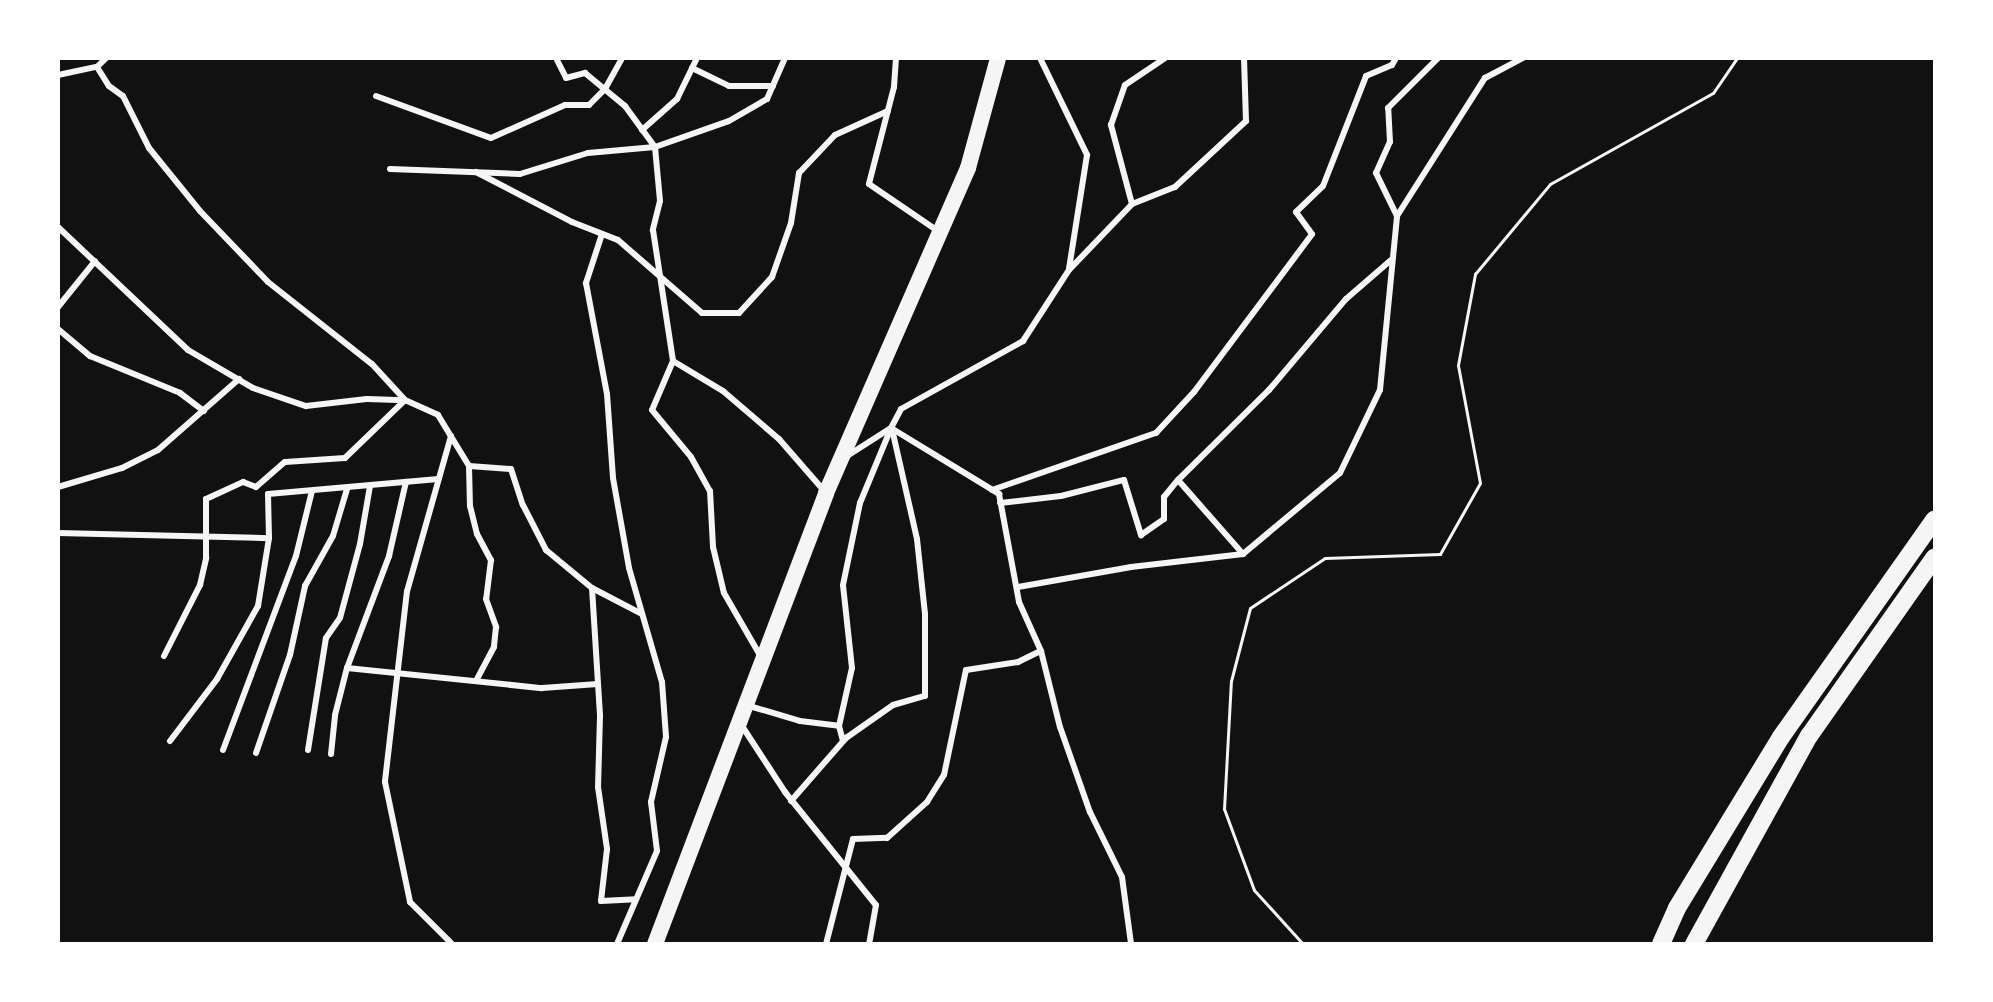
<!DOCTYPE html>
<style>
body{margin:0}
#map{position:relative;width:1993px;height:1002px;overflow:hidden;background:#111;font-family:"Source Serif 4",serif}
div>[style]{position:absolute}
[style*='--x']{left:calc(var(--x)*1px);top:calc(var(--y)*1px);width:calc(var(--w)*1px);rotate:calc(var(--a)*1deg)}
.path>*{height:3px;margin:-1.5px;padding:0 1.5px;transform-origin:1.5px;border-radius:1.5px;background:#f5f5f5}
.minor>*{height:6px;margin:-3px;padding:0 3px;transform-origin:3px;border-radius:3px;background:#f5f5f5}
.trunk>*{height:16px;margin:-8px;padding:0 8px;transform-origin:8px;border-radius:8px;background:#f5f5f5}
.motorway>*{height:18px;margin:-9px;padding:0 9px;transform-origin:9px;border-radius:9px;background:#f5f5f5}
span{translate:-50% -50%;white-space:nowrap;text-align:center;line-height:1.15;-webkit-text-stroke:6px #fff;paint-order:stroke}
.frame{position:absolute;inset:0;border:60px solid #fff;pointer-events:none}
</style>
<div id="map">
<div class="path">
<i style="--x:1303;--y:944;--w:73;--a:-132.2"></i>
<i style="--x:1254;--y:890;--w:86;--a:-110.3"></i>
<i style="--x:1224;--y:809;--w:128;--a:-86.9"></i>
<i style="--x:1231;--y:681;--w:75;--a:-75.4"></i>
<i style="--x:1250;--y:608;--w:90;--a:-33.7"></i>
<i style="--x:1325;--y:558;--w:115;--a:-2"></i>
<i style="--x:1440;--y:554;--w:81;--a:-60.6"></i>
<i style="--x:1480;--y:483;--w:120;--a:-100.6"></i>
<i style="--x:1458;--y:365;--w:93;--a:-79.4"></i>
<i style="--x:1475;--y:274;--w:117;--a:-50.2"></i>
<i style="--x:1550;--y:184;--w:187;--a:-29.2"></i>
<i style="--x:1713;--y:93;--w:42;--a:-55.6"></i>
</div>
<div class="minor">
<i style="--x:556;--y:58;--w:22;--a:63"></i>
<i style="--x:566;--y:78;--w:20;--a:-15"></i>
<i style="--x:585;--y:73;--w:52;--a:39.5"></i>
<i style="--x:625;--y:106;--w:51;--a:53.8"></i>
<i style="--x:655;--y:147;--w:54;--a:84.7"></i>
<i style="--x:660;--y:201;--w:30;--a:104"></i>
<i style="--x:653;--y:230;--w:133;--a:81.3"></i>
<i style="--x:673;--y:361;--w:58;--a:31"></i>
<i style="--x:723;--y:391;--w:74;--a:40.6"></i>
<i style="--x:779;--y:439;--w:70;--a:49"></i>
<i style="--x:896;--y:58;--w:29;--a:94"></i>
<i style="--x:894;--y:87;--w:100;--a:104.5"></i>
<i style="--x:869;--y:184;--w:83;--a:34.3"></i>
<i style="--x:1040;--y:58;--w:108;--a:64.1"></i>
<i style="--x:1087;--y:155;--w:115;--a:99"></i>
<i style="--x:97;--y:67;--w:22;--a:58"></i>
<i style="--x:109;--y:86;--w:17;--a:36"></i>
<i style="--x:123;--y:96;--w:58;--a:63.4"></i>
<i style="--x:149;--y:148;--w:81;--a:51"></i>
<i style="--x:200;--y:211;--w:98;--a:46.2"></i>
<i style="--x:268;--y:282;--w:132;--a:38.3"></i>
<i style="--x:372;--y:364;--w:49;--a:47.5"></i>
<i style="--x:405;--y:400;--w:36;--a:24"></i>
<i style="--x:438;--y:415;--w:60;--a:58.7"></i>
<i style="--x:469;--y:466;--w:42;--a:4.1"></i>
<i style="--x:511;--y:469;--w:38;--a:72"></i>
<i style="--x:523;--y:505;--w:51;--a:62.9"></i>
<i style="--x:546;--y:550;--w:60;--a:39.6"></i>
<i style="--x:592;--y:588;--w:56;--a:27.5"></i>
<i style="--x:692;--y:68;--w:11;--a:-63"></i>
<i style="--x:58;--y:75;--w:40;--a:-12"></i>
<i style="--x:97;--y:67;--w:13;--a:-45"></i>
<i style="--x:376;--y:96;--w:122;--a:20.1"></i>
<i style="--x:491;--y:138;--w:81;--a:-24"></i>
<i style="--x:565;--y:105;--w:24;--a:0"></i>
<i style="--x:589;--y:105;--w:23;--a:-45"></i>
<i style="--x:605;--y:89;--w:35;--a:-61"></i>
<i style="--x:642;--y:130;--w:47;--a:-41.5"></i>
<i style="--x:677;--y:99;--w:34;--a:-64"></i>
<i style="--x:692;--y:68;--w:41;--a:25.9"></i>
<i style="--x:729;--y:86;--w:44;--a:0"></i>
<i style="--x:390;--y:169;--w:130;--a:2.2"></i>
<i style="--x:520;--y:174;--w:71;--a:-17.2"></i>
<i style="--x:588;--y:153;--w:67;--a:-5.1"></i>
<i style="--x:655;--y:147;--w:78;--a:-19.4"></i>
<i style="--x:729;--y:121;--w:44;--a:-30.1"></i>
<i style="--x:767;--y:99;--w:45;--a:-66.3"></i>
<i style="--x:476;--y:172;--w:108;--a:27.5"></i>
<i style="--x:572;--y:222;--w:49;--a:21.4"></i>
<i style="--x:618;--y:240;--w:111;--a:41"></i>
<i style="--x:702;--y:313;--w:37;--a:0"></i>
<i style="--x:739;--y:313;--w:49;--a:-47.5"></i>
<i style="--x:772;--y:277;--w:57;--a:-70.6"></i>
<i style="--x:791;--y:223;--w:51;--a:-80.9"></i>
<i style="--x:799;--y:173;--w:52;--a:-46.5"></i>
<i style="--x:835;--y:135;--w:58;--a:-24.4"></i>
<i style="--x:1132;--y:204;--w:46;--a:-21.6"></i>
<i style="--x:1175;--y:187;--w:97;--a:-42.9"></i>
<i style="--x:1246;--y:121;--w:63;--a:-91.8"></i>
<i style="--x:1397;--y:216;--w:48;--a:-116"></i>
<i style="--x:1376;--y:173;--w:34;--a:-66"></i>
<i style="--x:1390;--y:142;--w:34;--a:-93"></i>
<i style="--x:1388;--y:108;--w:71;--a:-45"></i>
<i style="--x:58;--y:227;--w:179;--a:43.4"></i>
<i style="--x:188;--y:350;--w:75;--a:30.3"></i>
<i style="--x:253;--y:388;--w:56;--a:18.8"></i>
<i style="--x:306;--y:406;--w:61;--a:-6.5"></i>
<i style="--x:367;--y:399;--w:38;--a:2"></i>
<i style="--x:602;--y:234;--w:52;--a:108.1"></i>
<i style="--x:586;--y:283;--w:113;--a:79.3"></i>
<i style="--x:607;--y:394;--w:84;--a:85.9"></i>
<i style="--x:613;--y:478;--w:91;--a:79.9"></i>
<i style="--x:629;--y:568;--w:119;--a:73.9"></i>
<i style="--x:662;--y:682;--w:55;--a:85.8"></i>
<i style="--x:666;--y:737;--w:67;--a:103"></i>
<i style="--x:651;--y:802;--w:49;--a:83"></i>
<i style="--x:657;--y:851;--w:101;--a:113.3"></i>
<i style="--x:58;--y:307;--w:59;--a:-51.2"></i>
<i style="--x:58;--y:329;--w:42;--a:40.2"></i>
<i style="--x:90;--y:356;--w:97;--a:22.3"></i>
<i style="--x:180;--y:393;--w:30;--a:37"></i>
<i style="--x:673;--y:361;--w:53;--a:113.2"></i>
<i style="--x:652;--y:410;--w:61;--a:50.3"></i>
<i style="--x:691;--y:457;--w:39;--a:61"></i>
<i style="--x:710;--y:491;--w:56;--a:86.9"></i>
<i style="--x:713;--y:547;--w:47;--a:76.6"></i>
<i style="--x:724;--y:593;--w:74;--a:60"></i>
<i style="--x:451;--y:436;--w:161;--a:105.8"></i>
<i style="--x:407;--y:591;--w:192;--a:96.6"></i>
<i style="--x:385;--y:782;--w:123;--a:78.2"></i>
<i style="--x:410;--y:902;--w:59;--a:45"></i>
<i style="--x:847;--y:456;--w:52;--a:-32.5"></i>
<i style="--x:891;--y:428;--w:127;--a:31.4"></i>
<i style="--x:999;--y:494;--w:110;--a:79.5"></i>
<i style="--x:1019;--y:602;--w:54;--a:65.8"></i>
<i style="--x:1041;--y:651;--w:78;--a:76"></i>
<i style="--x:1060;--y:727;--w:90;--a:70.6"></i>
<i style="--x:1090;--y:812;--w:72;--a:63.8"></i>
<i style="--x:1122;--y:877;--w:68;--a:82.3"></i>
<i style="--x:469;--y:466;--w:40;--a:88.6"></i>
<i style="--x:470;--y:506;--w:29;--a:76"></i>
<i style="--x:477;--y:534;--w:30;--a:62"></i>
<i style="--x:491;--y:560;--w:39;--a:97"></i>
<i style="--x:486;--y:599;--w:30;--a:70"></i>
<i style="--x:496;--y:627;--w:20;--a:96"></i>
<i style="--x:494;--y:647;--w:38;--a:118"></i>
<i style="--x:1178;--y:480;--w:128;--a:-44.7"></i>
<i style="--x:1269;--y:390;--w:119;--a:-49.8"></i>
<i style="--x:1346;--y:299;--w:60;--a:-40.9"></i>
<i style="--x:58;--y:487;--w:67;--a:-16.5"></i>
<i style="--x:122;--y:468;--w:40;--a:-26.6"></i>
<i style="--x:158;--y:450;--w:108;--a:-41.2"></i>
<i style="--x:992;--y:490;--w:174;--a:-19.2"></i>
<i style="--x:1156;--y:433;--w:56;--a:-47.2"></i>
<i style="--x:1194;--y:392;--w:197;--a:-53.2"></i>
<i style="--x:1312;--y:234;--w:27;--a:-126"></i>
<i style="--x:1296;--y:212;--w:37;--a:-44"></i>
<i style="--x:1323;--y:186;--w:118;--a:-68.6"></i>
<i style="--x:1366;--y:76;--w:28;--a:-23"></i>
<i style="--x:1392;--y:65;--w:8;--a:-60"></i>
<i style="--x:1000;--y:503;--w:61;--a:-6.5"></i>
<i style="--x:1061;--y:496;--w:65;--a:-14.3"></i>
<i style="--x:1124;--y:480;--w:58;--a:72.8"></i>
<i style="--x:1141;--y:535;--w:28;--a:-35"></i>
<i style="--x:1164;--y:519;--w:22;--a:-90"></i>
<i style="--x:1164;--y:497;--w:22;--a:-51"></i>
<i style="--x:1178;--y:480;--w:98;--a:48.7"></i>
<i style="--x:58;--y:533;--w:211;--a:1.4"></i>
<i style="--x:1018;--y:587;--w:115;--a:-10"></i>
<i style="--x:1131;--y:567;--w:113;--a:-6.6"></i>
<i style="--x:1243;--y:554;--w:126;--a:-39.9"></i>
<i style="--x:1340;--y:473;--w:92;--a:-64.3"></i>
<i style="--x:1380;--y:390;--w:175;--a:-84.4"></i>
<i style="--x:1397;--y:216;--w:164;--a:-57.5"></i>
<i style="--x:1485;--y:78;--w:43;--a:-27.8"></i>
<i style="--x:592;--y:588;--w:128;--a:86.4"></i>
<i style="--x:600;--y:716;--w:71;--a:91.6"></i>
<i style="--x:598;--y:787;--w:63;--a:81.7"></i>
<i style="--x:607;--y:849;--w:52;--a:96.6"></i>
<i style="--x:601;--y:901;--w:35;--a:-3"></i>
<i style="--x:164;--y:656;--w:80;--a:-63.1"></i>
<i style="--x:200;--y:585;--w:28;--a:-77"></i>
<i style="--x:206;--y:558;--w:59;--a:-90"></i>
<i style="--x:206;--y:499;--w:41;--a:-24.7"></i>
<i style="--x:243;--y:482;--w:14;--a:21"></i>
<i style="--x:256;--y:487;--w:38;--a:-41"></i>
<i style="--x:285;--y:462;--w:60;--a:-3.8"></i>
<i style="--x:345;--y:458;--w:83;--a:-44"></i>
<i style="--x:347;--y:668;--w:120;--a:-69.4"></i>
<i style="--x:389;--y:556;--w:76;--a:-77.1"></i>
<i style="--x:746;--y:705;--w:56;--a:16.5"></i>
<i style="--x:800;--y:721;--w:39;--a:7"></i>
<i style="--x:742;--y:726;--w:79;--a:56.9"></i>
<i style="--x:785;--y:792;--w:145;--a:51.2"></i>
<i style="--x:876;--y:905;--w:40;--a:100"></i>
<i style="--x:170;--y:741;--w:78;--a:-52.8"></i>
<i style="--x:217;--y:679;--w:84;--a:-60.7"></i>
<i style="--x:258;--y:606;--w:69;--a:-80.8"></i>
<i style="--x:269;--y:538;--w:44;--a:-91.3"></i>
<i style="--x:268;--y:494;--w:171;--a:-5"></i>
<i style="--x:843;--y:741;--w:16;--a:-105"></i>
<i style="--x:839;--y:726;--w:59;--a:-77.4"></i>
<i style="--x:852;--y:668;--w:83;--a:-96.2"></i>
<i style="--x:843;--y:585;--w:84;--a:-78.3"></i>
<i style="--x:860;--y:503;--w:81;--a:-67.5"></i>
<i style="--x:891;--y:428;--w:21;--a:-62"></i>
<i style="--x:901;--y:409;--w:140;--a:-29.1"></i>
<i style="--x:1023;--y:341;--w:85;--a:-57.1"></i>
<i style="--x:1069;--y:270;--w:91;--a:-46.3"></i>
<i style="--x:1132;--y:204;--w:82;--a:-104.9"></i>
<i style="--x:1111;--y:125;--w:42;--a:-70.7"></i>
<i style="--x:1125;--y:85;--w:48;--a:-34"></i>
<i style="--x:223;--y:750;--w:207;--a:-69.4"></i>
<i style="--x:296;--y:556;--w:67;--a:-76.2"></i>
<i style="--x:308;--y:750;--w:113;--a:-80.9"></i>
<i style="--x:326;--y:638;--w:24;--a:-55"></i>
<i style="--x:340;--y:618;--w:77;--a:-74.9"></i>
<i style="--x:360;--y:544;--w:59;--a:-80.2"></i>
<i style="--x:256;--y:753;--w:104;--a:-70.9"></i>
<i style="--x:290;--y:655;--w:71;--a:-77.7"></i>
<i style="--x:305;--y:586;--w:57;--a:-60.8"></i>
<i style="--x:333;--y:536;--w:49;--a:-73.4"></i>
<i style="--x:331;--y:754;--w:39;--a:-84"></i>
<i style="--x:335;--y:715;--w:49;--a:-75.7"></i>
<i style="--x:347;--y:668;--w:196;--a:5.9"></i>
<i style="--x:542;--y:688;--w:56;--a:-4.1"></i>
<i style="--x:791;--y:801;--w:84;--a:-48.9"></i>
<i style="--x:846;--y:738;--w:57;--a:-35.1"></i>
<i style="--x:893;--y:705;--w:33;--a:-16"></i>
<i style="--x:925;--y:696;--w:82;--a:-90"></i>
<i style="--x:925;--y:614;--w:75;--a:-96.1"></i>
<i style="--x:917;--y:539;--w:113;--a:-102.8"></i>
<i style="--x:826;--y:944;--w:108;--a:-75.6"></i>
<i style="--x:853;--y:839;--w:34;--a:-2"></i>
<i style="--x:887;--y:838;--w:54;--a:-42"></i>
<i style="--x:927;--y:802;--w:32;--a:-58"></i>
<i style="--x:944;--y:775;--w:107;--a:-78.2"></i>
<i style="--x:966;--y:670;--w:53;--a:-8.7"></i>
<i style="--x:1018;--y:662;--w:25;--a:-26"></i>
</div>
<div class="trunk">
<i style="--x:655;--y:944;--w:482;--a:-69.2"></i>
<i style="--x:826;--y:493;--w:355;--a:-66.4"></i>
<i style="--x:968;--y:168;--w:114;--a:-74.7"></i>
</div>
<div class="motorway">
<i style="--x:1661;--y:944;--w:39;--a:-66"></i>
<i style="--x:1677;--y:908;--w:200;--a:-58.7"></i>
<i style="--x:1781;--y:737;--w:266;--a:-54.8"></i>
<i style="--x:1694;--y:944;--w:238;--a:-61.1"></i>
<i style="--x:1809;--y:736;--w:218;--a:-54.9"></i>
</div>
<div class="frame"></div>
</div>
